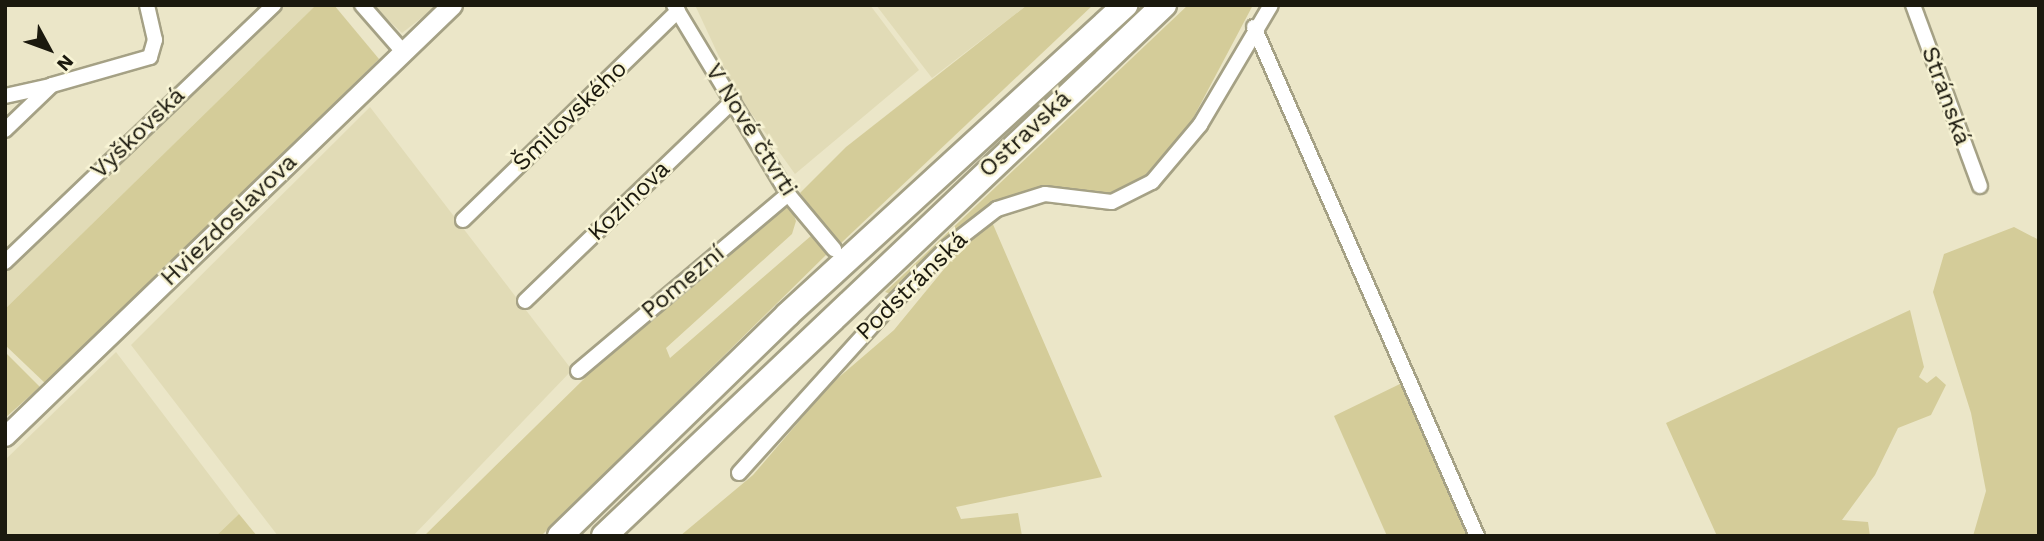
<!DOCTYPE html>
<meta charset="utf-8">
<style>
body{margin:0}
#map{position:relative;width:2044px;height:541px;overflow:hidden;background:#ebe6c8;font-family:"Work Sans",sans-serif}
div>[style]{position:absolute}
[style*='--x']{left:calc(var(--x)*1px);top:calc(var(--y)*1px);width:calc(var(--w)*1px);rotate:calc(var(--a)*1deg)}
.built>*{inset:0;background:#e1dbb6}
.green>*{inset:0;background:#d4cc99}
.roads{filter:drop-shadow(2px 0 #a5a185) drop-shadow(-2px 0 #a5a185) drop-shadow(0 2px #a5a185) drop-shadow(0 -2px #a5a185)}
.street>*{height:14px;margin:-7px;padding:0 7px;transform-origin:7px;border-radius:7px;background:#fff}
.secondary>*{height:19px;margin:-9.5px;padding:0 9.5px;transform-origin:9.5px;border-radius:9.5px;background:#fff}
.highway>*{height:24px;margin:-12px;padding:0 12px;transform-origin:12px;border-radius:12px;background:#fff}
span{translate:-50% -50%;white-space:nowrap;text-align:center;line-height:1.15;-webkit-text-stroke:5px #f8f4d5;paint-order:stroke}
.street-label{font-size:24px;color:#1b190e}
.frame{position:absolute;inset:0;border:7px solid #1b190e;pointer-events:none}
.north{position:absolute;left:14px;top:14px;width:70px;height:70px;-webkit-text-stroke:5px #f8f4d5;paint-order:stroke;rotate:131deg;font-size:19px;font-weight:700;line-height:28px;text-align:center;color:#1b190e}
.north::after{content:'';display:block;margin:auto;width:24px;height:32px;background:#1b190e;clip-path:polygon(50% 0,100% 100%,50% 72%,0 100%)}
</style>
<div id="map">
<div class="built">
<i style="clip-path:polygon(266px 5px,316px 5px,5px 309px,5px 256px)"></i>
<i style="clip-path:polygon(372px 5px,438px 5px,402px 33px)"></i>
<i style="clip-path:polygon(695px 5px,870px 5px,919px 70px,795px 174px,735px 91px)"></i>
<i style="clip-path:polygon(876px 5px,1027px 5px,932px 78px)"></i>
<i style="clip-path:polygon(370px 107px,572px 370px,413px 536px,278px 536px,131px 345px)"></i>
<i style="clip-path:polygon(116px 352px,239px 514px,216px 536px,5px 536px,5px 460px)"></i>
</div>
<div class="green">
<i style="clip-path:polygon(316px 5px,334px 5px,379px 59px,47px 385px,5px 345px,5px 309px)"></i>
<i style="clip-path:polygon(1027px 5px,1093px 5px,839px 245px,800px 193px,846px 147px)"></i>
<i style="clip-path:polygon(1188px 5px,1253px 5px,1191px 122px,1141px 180px,1108px 196px,1045px 187px,997px 203px,939px 247px,891px 294px,885px 292px)"></i>
<i style="clip-path:polygon(789px 202px,796px 221px,792px 234px,666px 348px,670px 358px,812px 235px,828px 253px,541px 536px,424px 536px,585px 378px,582px 373px)"></i>
<i style="clip-path:polygon(992px 222px,1102px 477px,956px 507px,961px 519px,1018px 513px,1022px 536px,680px 536px,753px 475px,831px 384px,894px 330px,972px 235px)"></i>
<i style="clip-path:polygon(2014px 227px,2039px 240px,2039px 536px,1973px 536px,1986px 491px,1971px 413px,1933px 292px,1944px 254px)"></i>
<i style="clip-path:polygon(1910px 310px,1924px 367px,1919px 377px,1927px 383px,1936px 376px,1946px 385px,1931px 415px,1898px 428px,1875px 475px,1842px 520px,1868px 522px,1870px 536px,1717px 536px,1666px 423px)"></i>
<i style="clip-path:polygon(5px 352px,40px 387px,5px 418px)"></i>
<i style="clip-path:polygon(1402px 383px,1472px 536px,1387px 536px,1334px 416px)"></i>
<i style="clip-path:polygon(239px 514px,257px 536px,216px 536px)"></i>
</div>
<div class="roads">
<div class="street">
<i style="--x:362;--y:5;--w:64;--a:48.8"></i>
<i style="--x:674;--y:5;--w:221;--a:58.9"></i>
<i style="--x:788;--y:194;--w:72;--a:50.1"></i>
<i style="--x:1913;--y:5;--w:193;--a:69.7"></i>
<i style="--x:1254;--y:27;--w:556;--a:66.34"></i>
<i style="--x:5;--y:96;--w:46;--a:-12.5"></i>
<i style="--x:5;--y:130;--w:65;--a:-43.8"></i>
<i style="--x:52;--y:85;--w:102;--a:-15.9"></i>
<i style="--x:150;--y:57;--w:18;--a:-74"></i>
<i style="--x:155;--y:40;--w:36;--a:-103"></i>
<i style="--x:463;--y:220;--w:300;--a:-44.2"></i>
<i style="--x:5;--y:262;--w:372;--a:-43.7"></i>
<i style="--x:525;--y:301;--w:289;--a:-43.9"></i>
<i style="--x:578;--y:371;--w:275;--a:-40.1"></i>
<i style="--x:739;--y:473;--w:224;--a:-47.9"></i>
<i style="--x:889;--y:307;--w:84;--a:-45.5"></i>
<i style="--x:948;--y:247;--w:62;--a:-37.8"></i>
<i style="--x:997;--y:209;--w:50;--a:-17.4"></i>
<i style="--x:1045;--y:194;--w:67;--a:6.8"></i>
<i style="--x:1112;--y:202;--w:45;--a:-26.6"></i>
<i style="--x:1152;--y:182;--w:75;--a:-49.9"></i>
<i style="--x:1200;--y:125;--w:139;--a:-59.4"></i>
</div>
<div class="secondary">
<i style="--x:5;--y:436;--w:621;--a:-43.96"></i>
</div>
<div class="highway">
<i style="--x:560;--y:536;--w:317;--a:-44.2"></i>
<i style="--x:787;--y:315;--w:459;--a:-42.5"></i>
<i style="--x:604;--y:536;--w:772;--a:-43.48"></i>
</div>
</div>
<div class="street-label">
<span style="left:1946px;top:96px;rotate:70deg">Stránská</span>
<span style="left:570px;top:116px;rotate:-44deg">Šmilovského</span>
<span style="left:751px;top:130px;rotate:58deg">V Nové čtvrti</span>
<span style="left:138px;top:133px;rotate:-44deg">Vyškovská</span>
<span style="left:1025px;top:134px;rotate:-43deg">Ostravská</span>
<span style="left:629px;top:201px;rotate:-44deg">Kozinova</span>
<span style="left:229px;top:220px;rotate:-44deg">Hviezdoslavova</span>
<span style="left:683px;top:282px;rotate:-40deg">Pomezní</span>
<span style="left:912px;top:286px;rotate:-44deg">Podstránská</span>
</div>
<div class="frame"></div>
<div class="north">N</div>
</div>
